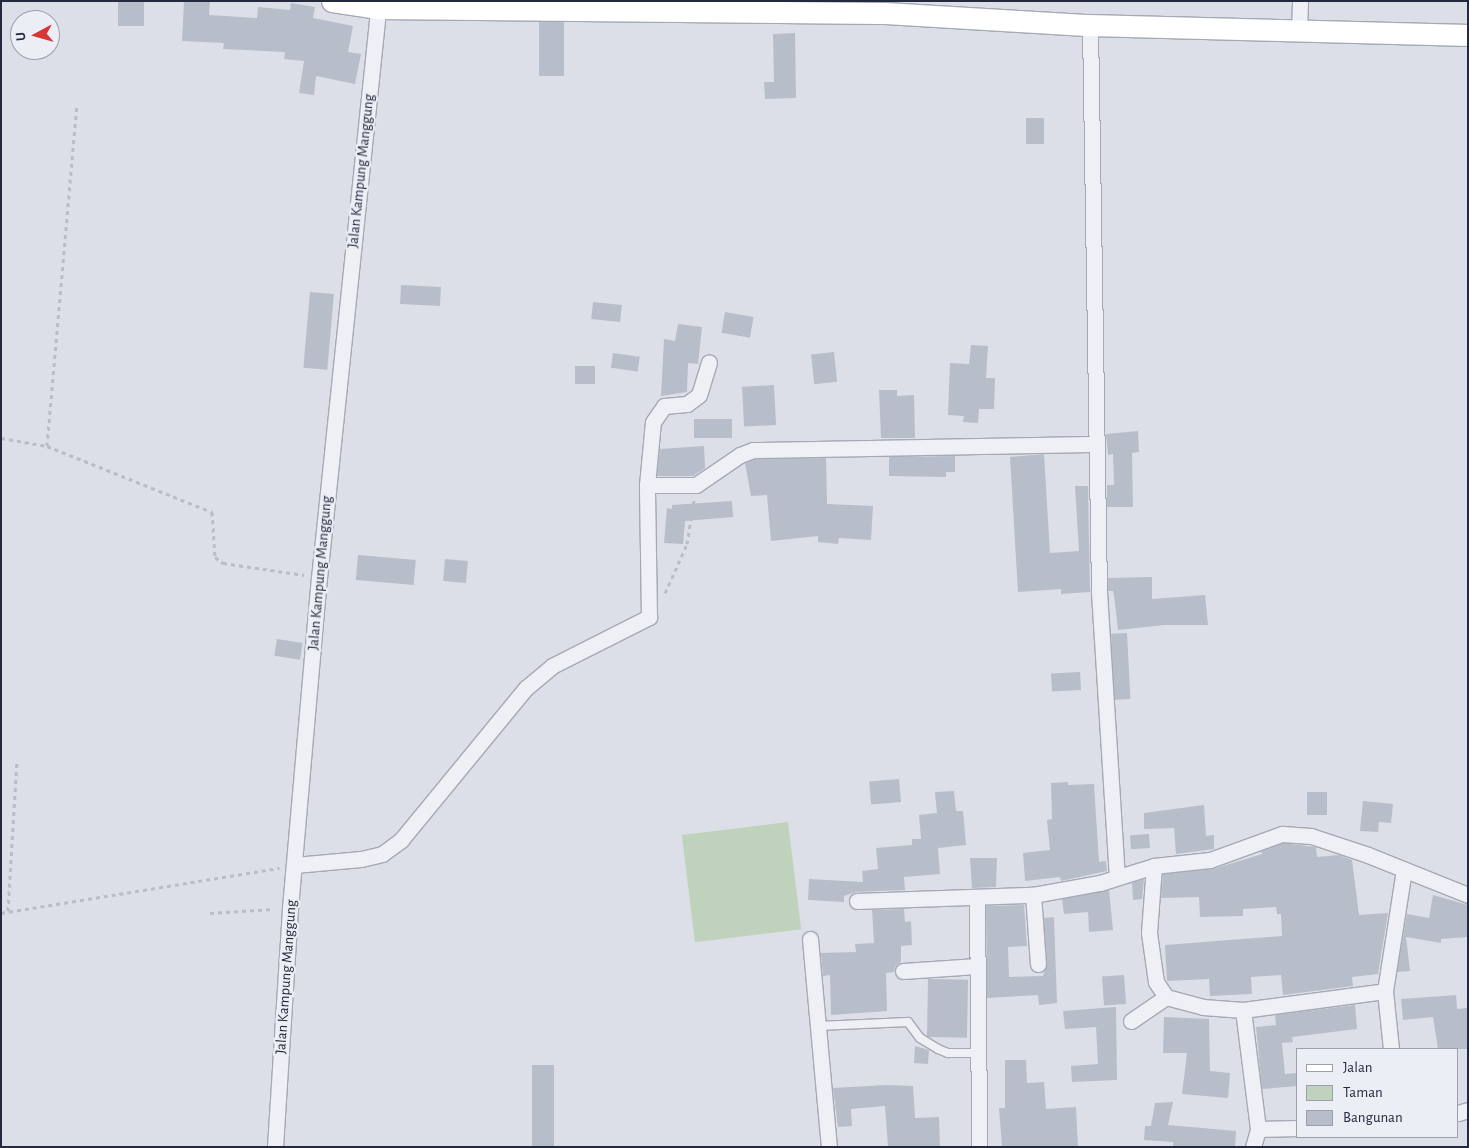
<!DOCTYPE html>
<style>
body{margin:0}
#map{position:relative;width:1469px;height:1148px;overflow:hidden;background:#dcdfe7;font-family:"Alegreya Sans",sans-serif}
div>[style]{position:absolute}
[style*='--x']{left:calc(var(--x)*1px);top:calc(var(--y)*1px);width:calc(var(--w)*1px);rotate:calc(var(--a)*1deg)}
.green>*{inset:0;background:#bfd2bc;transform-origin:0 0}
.building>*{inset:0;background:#b8bdca;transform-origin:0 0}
.path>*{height:3px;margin-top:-1.5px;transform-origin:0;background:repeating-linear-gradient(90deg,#b9bdc5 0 4px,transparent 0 8px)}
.roads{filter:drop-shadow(1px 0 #a5a9b4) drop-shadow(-1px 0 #a5a9b4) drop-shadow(0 1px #a5a9b4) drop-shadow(0 -1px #a5a9b4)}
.lane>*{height:8px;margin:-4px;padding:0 4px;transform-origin:4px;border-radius:4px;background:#eef0f5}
.street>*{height:15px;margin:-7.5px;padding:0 7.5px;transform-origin:7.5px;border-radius:7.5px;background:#eef0f5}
.secondary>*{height:21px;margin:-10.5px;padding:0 10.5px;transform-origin:10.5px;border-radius:10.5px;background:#fff}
span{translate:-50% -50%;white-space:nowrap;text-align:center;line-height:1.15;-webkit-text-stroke:4.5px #ebeef5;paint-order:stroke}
.street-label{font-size:15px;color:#242a3e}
.frame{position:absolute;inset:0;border:2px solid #242a3e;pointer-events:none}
.legend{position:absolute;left:1296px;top:1048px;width:162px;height:90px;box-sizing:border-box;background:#ebeef5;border:1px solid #9ba0ac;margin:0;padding:6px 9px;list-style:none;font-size:15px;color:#242a3e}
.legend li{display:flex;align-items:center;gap:10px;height:25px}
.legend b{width:25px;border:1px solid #9ba0ac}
.north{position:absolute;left:10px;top:10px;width:50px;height:50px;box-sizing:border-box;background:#ebeef5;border:1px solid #9ba0ac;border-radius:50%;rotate:264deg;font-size:14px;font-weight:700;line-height:20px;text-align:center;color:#242a3e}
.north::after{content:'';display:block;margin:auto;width:18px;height:22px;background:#d83537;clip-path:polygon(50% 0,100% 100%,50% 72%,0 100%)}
</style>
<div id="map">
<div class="green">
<i style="left:788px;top:822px;width:108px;height:107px;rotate:83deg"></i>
</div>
<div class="building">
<i style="left:118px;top:1px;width:26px;height:25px"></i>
<i style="clip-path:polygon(184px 1px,210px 1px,209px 15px,257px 18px,258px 7px,290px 10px,291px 3px,315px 7px,313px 18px,353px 26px,348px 52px,361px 54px,355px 84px,316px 76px,314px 95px,299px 93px,304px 61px,284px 59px,285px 52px,223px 49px,224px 43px,182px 41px)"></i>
<i style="left:539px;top:22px;width:25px;height:54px"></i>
<i style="clip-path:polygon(795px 33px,796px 98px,765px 99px,764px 82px,774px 82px,773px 34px)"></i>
<i style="left:1026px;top:118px;width:18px;height:26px"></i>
<i style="left:401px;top:285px;width:40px;height:19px;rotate:3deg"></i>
<i style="left:310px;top:292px;width:24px;height:76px;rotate:5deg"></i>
<i style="left:593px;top:302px;width:29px;height:17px;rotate:6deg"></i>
<i style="left:725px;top:312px;width:29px;height:21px;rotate:10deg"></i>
<i style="clip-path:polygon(678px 324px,702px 327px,698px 364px,688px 363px,687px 392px,661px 396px,664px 339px,675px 341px)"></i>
<i style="clip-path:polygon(971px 345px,988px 346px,986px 378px,995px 378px,994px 409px,979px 409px,978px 423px,963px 422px,964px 416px,948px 415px,950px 363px,969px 364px)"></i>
<i style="left:834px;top:352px;width:30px;height:23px;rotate:84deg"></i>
<i style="left:613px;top:353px;width:27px;height:15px;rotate:8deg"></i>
<i style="left:575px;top:366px;width:20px;height:18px"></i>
<i style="left:774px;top:385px;width:40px;height:32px;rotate:87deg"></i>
<i style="clip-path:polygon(879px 390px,897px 390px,897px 396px,914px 395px,915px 438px,881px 438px)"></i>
<i style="left:694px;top:419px;width:38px;height:19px"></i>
<i style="clip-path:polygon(1138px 431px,1139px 452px,1132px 453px,1133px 507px,1107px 507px,1107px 485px,1114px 485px,1113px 454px,1108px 455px,1106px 434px)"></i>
<i style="clip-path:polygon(704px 446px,705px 468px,693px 476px,657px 476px,660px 449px)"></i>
<i style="clip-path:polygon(1044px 454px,1050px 553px,1079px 551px,1075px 486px,1088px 486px,1090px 592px,1061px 594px,1061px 589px,1018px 592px,1010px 457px)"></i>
<i style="clip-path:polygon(955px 456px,955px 472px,946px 472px,946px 477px,889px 476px,889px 457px)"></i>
<i style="clip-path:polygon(826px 458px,827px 504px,873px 506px,871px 540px,839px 538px,838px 544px,818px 542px,818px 536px,771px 541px,767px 495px,751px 496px,745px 463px,755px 459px)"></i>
<i style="clip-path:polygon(732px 501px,733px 517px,685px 521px,683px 544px,664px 543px,667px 508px,672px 509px,672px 505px)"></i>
<i style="left:358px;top:555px;width:58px;height:25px;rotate:5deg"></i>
<i style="left:445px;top:559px;width:23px;height:22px;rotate:5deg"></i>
<i style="clip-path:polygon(1152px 577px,1152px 599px,1205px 595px,1208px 625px,1164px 625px,1118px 630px,1114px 595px,1113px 591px,1108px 591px,1108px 578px)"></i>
<i style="left:1127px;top:633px;width:66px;height:16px;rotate:87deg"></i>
<i style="left:277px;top:639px;width:26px;height:17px;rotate:9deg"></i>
<i style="left:1080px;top:672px;width:18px;height:29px;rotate:87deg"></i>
<i style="left:899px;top:779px;width:23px;height:30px;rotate:85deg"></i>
<i style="clip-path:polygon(1068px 782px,1068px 785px,1094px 784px,1099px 862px,1106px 861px,1107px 871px,1061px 881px,1060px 877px,1025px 881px,1023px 853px,1050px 850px,1047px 820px,1052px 819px,1051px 783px)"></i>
<i style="clip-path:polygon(954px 791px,956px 811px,963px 811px,966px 845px,938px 848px,940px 874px,904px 877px,905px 890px,856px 892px,844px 896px,844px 902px,808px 900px,809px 879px,863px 882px,862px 871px,878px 869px,876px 848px,912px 845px,912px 839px,921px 839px,919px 815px,937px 813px,935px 792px)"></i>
<i style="left:1307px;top:792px;width:20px;height:23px"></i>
<i style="clip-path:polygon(1363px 801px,1393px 804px,1391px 823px,1379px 822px,1378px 832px,1360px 831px)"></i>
<i style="clip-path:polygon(1204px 805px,1206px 836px,1214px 835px,1214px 849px,1176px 854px,1174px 828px,1144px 829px,1144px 813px)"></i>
<i style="left:1149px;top:834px;width:14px;height:19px;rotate:86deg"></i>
<i style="clip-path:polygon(1283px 843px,1316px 847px,1317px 857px,1339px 855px,1352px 860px,1359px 915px,1388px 913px,1378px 974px,1352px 977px,1353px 986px,1283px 995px,1281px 975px,1251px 977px,1252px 994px,1210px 996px,1209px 979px,1167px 981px,1165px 945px,1282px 936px,1281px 914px,1277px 914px,1276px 907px,1243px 909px,1243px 916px,1200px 917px,1199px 897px,1161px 898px,1163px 874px,1213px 869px,1262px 854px,1261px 851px)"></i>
<i style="clip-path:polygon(970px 858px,997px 858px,996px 887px,972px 888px)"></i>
<i style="clip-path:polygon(1144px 879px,1142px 899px,1133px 900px,1132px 883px)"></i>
<i style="clip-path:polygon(1109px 890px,1113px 930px,1089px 932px,1088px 912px,1064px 914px,1062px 899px)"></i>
<i style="clip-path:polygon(1433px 895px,1468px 905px,1468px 937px,1441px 939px,1441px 943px,1406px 937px,1410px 971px,1397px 972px,1407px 914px,1429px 918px)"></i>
<i style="clip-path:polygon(1024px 905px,1027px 946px,1008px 947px,1009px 977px,1043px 976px,1047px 963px,1044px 918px,1054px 917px,1057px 1003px,1039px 1005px,1038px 995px,987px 998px,986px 906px)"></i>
<i style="clip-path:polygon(904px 909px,905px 922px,911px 921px,912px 945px,901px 946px,901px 962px,895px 966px,894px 972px,886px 973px,887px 1011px,831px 1015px,830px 975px,823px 976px,821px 953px,856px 952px,855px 944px,874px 943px,872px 910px)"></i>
<i style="left:1124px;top:975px;width:29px;height:22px;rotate:86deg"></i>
<i style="left:928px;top:979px;width:40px;height:58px;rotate:1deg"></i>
<i style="clip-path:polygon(1456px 995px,1457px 1009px,1467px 1008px,1468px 1049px,1438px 1049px,1433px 1017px,1403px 1020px,1401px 999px)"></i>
<i style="clip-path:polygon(1355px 1005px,1357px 1029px,1292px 1037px,1293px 1042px,1282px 1043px,1285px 1074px,1297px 1073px,1298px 1086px,1262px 1089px,1256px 1027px,1276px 1025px,1275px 1015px)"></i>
<i style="clip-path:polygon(1116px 1007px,1117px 1080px,1072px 1082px,1071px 1066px,1098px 1064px,1096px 1027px,1065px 1029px,1063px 1011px)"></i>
<i style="clip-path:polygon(1164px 1017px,1209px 1019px,1210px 1071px,1230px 1073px,1228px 1098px,1182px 1094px,1187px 1053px,1163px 1053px)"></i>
<i style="clip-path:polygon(915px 1046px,929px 1050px,928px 1064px,914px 1063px)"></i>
<i style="clip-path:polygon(1005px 1060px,1026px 1060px,1027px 1083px,1044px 1082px,1046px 1109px,1076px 1107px,1078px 1147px,1002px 1147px,999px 1108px,1005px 1108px)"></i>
<i style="left:532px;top:1065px;width:22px;height:82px"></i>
<i style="clip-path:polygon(886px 1085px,913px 1086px,915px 1118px,939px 1117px,940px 1147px,888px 1147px,885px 1106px,851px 1109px,852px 1126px,838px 1127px,833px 1088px)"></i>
<i style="clip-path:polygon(1173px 1102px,1168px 1125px,1236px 1131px,1235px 1147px,1173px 1147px,1173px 1142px,1144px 1140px,1145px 1126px,1151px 1126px,1155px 1103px)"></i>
</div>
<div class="path">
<i style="--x:1;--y:438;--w:47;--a:9.9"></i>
<i style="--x:47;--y:446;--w:178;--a:21.8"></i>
<i style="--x:212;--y:512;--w:45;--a:86.2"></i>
<i style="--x:215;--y:557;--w:10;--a:37"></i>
<i style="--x:223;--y:563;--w:82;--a:8.4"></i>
<i style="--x:47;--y:446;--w:341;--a:-85"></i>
<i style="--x:665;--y:593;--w:54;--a:-65.8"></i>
<i style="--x:687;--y:544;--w:45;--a:-81"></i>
<i style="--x:8;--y:911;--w:150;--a:-86.6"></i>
<i style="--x:1;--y:913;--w:282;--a:-9.2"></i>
<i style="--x:210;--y:913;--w:64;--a:-3.6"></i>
</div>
<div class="roads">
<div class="lane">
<i style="--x:818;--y:1026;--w:90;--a:-2.5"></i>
<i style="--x:908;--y:1022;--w:20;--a:53"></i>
<i style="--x:920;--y:1038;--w:21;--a:31"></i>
<i style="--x:938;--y:1049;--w:11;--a:22"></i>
<i style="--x:948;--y:1053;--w:31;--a:0"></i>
</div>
<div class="street">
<i style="--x:1090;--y:25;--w:567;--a:89.09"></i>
<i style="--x:1099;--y:592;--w:285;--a:86.4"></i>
<i style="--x:1299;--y:31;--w:30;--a:-88"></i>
<i style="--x:647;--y:485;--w:49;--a:0"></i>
<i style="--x:696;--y:485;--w:53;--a:-34.3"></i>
<i style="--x:740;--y:455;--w:14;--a:-21"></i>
<i style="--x:753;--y:450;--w:344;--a:-1"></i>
<i style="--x:295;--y:865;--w:66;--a:-5.2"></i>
<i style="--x:361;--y:859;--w:22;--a:-13"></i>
<i style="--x:382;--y:854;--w:24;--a:-36"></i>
<i style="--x:401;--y:840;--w:197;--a:-50.6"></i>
<i style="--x:526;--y:688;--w:34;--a:-40"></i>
<i style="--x:552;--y:666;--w:109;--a:-26.8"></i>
<i style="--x:649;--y:617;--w:132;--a:-90.9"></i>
<i style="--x:647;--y:485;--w:63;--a:-84.6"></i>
<i style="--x:653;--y:422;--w:19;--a:-55"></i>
<i style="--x:664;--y:406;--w:23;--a:-5"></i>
<i style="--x:687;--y:404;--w:15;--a:-37"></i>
<i style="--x:699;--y:395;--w:34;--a:-73"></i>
<i style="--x:1154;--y:866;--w:67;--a:94.3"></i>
<i style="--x:1149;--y:933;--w:49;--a:81.9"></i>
<i style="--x:1156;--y:982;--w:18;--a:56"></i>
<i style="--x:1166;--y:997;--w:38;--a:15"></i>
<i style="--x:1203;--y:1007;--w:40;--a:4.3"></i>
<i style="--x:1243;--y:1010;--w:143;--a:-7.6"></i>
<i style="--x:977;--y:897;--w:250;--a:89.5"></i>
<i style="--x:857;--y:901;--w:176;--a:-2"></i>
<i style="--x:810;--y:939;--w:209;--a:84.8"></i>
<i style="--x:1038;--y:964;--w:69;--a:-94.1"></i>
<i style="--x:1033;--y:895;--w:68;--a:-10.2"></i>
<i style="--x:1100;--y:883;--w:57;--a:-17.5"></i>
<i style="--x:1154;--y:866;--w:56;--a:-6.1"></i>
<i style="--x:1210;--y:860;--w:77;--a:-19.9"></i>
<i style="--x:1282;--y:834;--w:29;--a:4"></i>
<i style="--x:1311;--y:836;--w:60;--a:18.4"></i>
<i style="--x:1368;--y:855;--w:108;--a:21.8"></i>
<i style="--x:903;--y:971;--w:74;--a:-3.9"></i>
<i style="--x:1243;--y:1010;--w:120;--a:82.8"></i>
<i style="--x:1131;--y:1021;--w:42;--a:-34.4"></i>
<i style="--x:1391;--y:1049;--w:58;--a:-95.9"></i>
<i style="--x:1385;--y:991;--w:123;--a:-81.1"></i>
<i style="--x:1458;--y:1113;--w:10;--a:-17"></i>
<i style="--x:275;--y:1147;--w:239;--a:-86.4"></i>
<i style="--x:290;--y:908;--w:331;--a:-85"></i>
<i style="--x:319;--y:578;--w:580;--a:-84.06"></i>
<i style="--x:1253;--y:1147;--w:19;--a:-74"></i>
<i style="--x:1258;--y:1129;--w:40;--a:-1.4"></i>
</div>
<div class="secondary">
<i style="--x:332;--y:1;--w:47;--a:8.7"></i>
<i style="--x:378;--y:8;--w:507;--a:0.57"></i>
<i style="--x:885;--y:13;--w:205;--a:3.4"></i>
<i style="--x:1090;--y:25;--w:378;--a:1.5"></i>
</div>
</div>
<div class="street-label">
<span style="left:361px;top:171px;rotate:-84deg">Jalan Kampung Manggung</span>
<span style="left:320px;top:573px;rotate:-85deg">Jalan Kampung Manggung</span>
<span style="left:286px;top:977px;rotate:-86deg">Jalan Kampung Manggung</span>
</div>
<div class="frame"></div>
<ul class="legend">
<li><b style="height:6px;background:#fff"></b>Jalan</li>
<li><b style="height:14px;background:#bfd2bc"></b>Taman</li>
<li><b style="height:14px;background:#b8bdca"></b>Bangunan</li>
</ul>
<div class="north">U</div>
</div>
